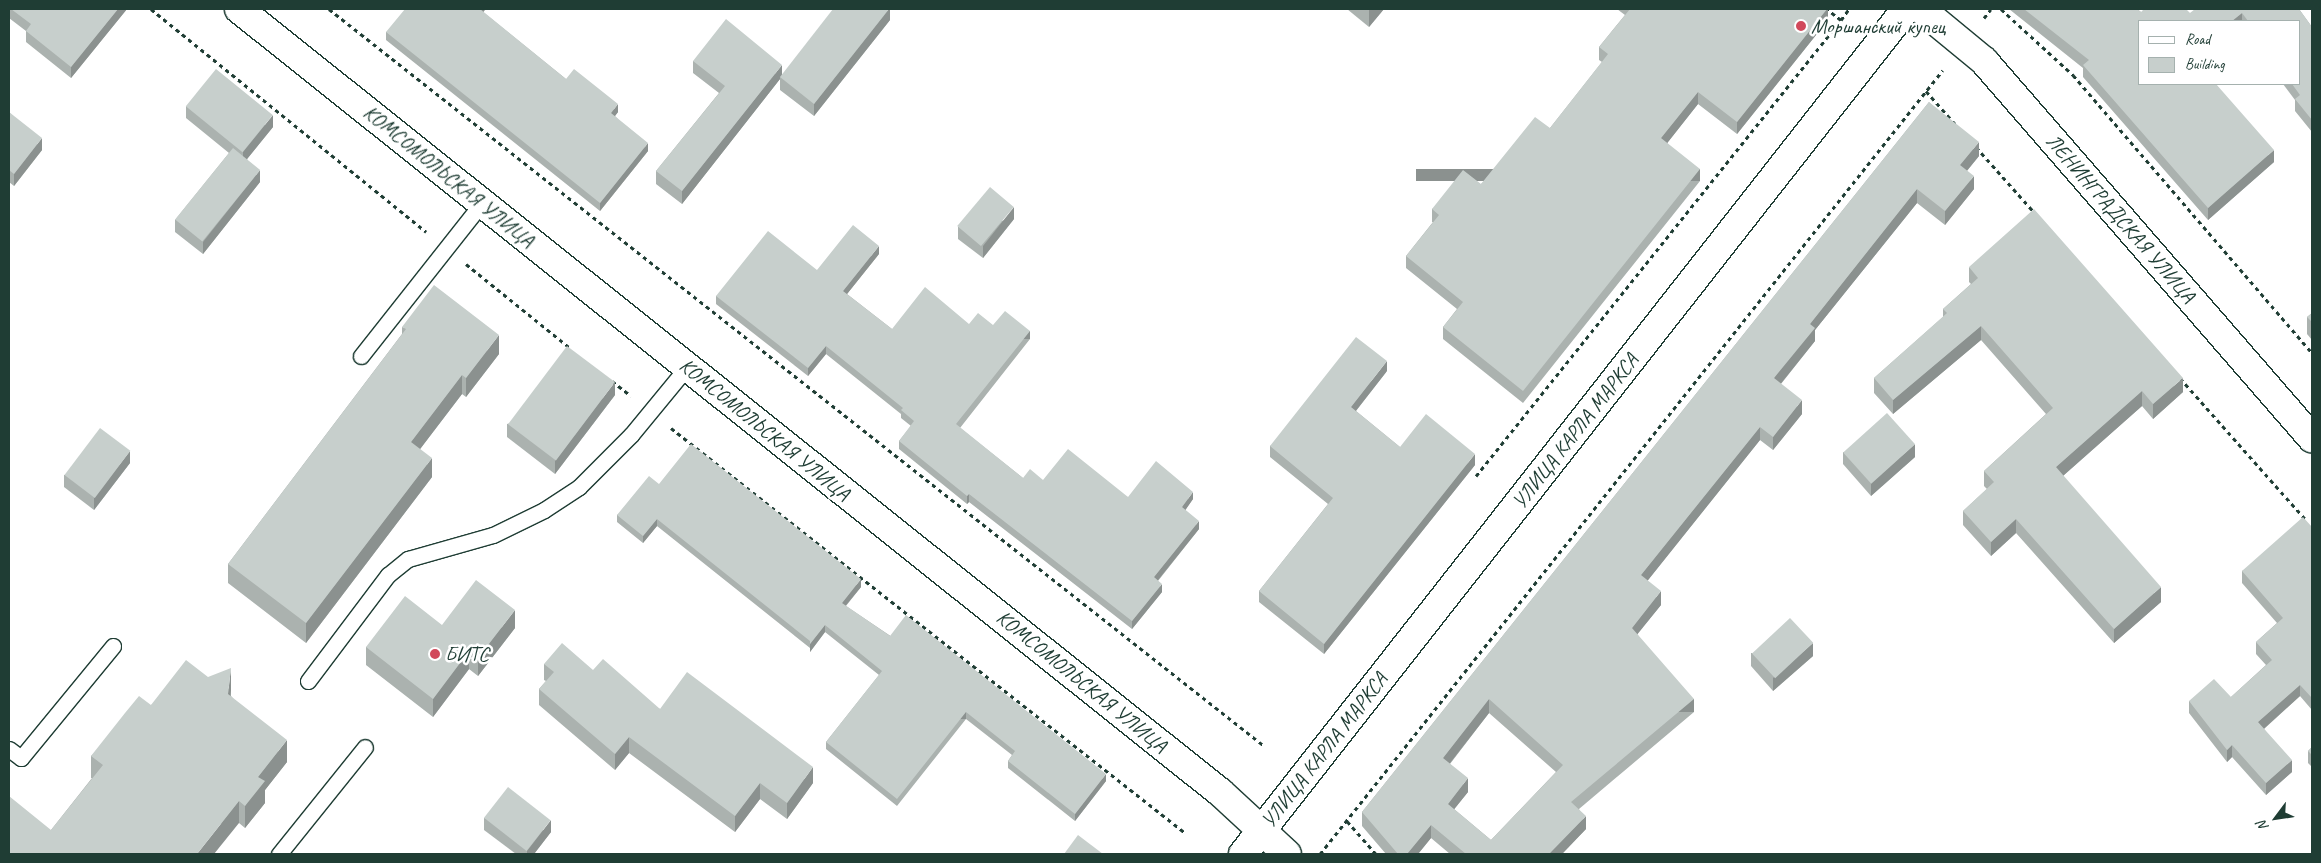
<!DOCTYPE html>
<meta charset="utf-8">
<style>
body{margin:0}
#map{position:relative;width:2321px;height:863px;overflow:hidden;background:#fff;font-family:Caveat,sans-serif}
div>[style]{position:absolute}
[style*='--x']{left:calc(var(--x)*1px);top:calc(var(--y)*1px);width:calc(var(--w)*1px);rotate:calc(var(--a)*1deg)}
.path>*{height:3px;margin-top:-1.5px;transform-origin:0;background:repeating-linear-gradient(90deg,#1f3d34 0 4px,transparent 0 8px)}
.roads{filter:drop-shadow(1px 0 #1f3d34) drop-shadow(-1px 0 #1f3d34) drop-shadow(0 1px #1f3d34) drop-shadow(0 -1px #1f3d34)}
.service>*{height:15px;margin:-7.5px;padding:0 7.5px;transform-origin:7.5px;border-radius:7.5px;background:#fff}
.minor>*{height:28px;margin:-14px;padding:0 14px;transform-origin:14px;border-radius:14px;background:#fff}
.secondary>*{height:28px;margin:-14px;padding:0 14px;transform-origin:14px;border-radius:14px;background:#fff}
.wall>*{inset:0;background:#abb2af}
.shaded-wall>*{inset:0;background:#8b918f;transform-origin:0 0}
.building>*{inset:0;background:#c7cfcc;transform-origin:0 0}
.dots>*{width:14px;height:14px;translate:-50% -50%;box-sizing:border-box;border:2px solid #fff;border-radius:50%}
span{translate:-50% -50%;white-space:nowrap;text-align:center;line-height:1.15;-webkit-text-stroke:5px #fff;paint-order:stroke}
.poi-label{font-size:21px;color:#1f3d34}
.left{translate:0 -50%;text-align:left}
.street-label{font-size:21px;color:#1f3d34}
.frame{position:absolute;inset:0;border:10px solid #1f3d34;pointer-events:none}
.legend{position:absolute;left:2138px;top:20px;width:162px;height:65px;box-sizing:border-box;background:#fff;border:1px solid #a5b1ae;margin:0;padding:6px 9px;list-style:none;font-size:15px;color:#1f3d34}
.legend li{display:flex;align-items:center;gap:10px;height:25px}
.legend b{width:25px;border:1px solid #a5b1ae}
.north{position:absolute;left:2251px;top:793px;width:50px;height:50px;-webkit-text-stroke:4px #fff;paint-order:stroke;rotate:239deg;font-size:14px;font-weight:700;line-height:20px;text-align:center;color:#1f3d34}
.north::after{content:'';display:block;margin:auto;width:18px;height:22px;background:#1f3d34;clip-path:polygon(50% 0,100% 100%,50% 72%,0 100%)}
</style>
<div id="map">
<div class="path">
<i style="--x:151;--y:9;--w:354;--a:39"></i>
<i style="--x:329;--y:9;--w:1189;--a:38.24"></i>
<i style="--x:2001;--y:9;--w:98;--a:42.5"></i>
<i style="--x:2073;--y:75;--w:367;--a:49.3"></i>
<i style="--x:1984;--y:18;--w:11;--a:-52"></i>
<i style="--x:1841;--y:20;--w:14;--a:-54"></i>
<i style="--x:1926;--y:91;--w:47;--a:48.5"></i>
<i style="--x:1976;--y:147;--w:87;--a:48.3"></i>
<i style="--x:466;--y:264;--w:134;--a:38.9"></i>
<i style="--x:2180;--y:378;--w:188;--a:48.4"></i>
<i style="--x:612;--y:381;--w:24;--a:38"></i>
<i style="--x:671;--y:428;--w:653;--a:38.22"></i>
<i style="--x:1476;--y:476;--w:584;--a:-51.32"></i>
<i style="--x:1841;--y:20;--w:18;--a:-142"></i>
<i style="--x:1347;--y:821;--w:44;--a:48.7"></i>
<i style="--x:1320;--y:854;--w:1001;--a:-51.53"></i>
</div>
<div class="roads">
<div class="service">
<i style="--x:361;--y:356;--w:195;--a:-51.7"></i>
<i style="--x:308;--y:681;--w:133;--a:-53"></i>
<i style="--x:388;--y:575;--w:26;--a:-39"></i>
<i style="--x:408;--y:559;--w:88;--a:-15.8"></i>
<i style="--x:493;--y:535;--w:57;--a:-26.1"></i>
<i style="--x:544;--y:510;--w:42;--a:-33.3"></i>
<i style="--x:579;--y:487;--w:74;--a:-45"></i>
<i style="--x:631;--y:435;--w:88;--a:-50.5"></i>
<i style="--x:9;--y:749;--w:15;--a:37"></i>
<i style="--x:21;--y:758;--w:145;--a:-50.6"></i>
<i style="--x:279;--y:854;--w:137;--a:-51.2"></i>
</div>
<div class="minor">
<i style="--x:239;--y:9;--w:1255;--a:38.6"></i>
<i style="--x:1220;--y:792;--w:91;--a:42.8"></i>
<i style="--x:1921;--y:9;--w:82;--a:39.5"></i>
<i style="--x:1984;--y:61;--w:500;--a:49"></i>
</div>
<div class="secondary">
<i style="--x:1243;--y:854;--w:1074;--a:-51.88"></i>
</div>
</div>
<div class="wall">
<i style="clip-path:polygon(9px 9px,127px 9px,71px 78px,26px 42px,26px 31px,9px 18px)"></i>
<i style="clip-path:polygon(485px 9px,483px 12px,566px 79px,618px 112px,615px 116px,648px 151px,600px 211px,386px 40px,386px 32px)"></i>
<i style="clip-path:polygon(890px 9px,890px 20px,814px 116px,780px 90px,780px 79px,682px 204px,656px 184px,656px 171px,719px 93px,693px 73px,693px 61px,782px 75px)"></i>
<i style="clip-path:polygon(1347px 9px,1384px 9px,1369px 27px)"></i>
<i style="clip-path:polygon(1617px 9px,1828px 9px,1828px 20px,1737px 134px,1698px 104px,1667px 143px,1700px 181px,1523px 403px,1443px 339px,1443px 327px,1457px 309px,1406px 268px,1406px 256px,1433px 222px,1432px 222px,1432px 209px,1481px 184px,1550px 128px,1602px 62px,1599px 60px,1599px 47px,1625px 15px)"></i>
<i style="clip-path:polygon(2009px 9px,2137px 9px,2141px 12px,2190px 13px,2299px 9px,2312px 27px,2312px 132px,2295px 111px,2295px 100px,2283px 84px,2300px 84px,2300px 21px,2140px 21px,2274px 162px,2208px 220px,2083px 77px,2083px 68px)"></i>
<i style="clip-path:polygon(evenodd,1929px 102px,1979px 156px,1967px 171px,1974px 189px,1945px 225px,1917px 203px,1815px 330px,1815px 341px,1781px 384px,1802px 414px,1773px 450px,1760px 440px,1647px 581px,1661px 605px,1637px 634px,1694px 712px,1579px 809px,1586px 829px,1562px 854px,1450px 854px,1431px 838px,1418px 854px,1386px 854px,1362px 826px,1362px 812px,1929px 102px,1489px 713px,1556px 772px,1491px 840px,1454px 809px,1468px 792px,1450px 764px,1489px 713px)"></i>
<i style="clip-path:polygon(186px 106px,273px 127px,247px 159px,260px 182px,203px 254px,175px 232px,175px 220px,229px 153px,186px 118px)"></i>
<i style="clip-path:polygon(9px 112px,42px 150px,14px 186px,9px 182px)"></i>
<i style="clip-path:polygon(1014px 219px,983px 258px,958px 239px,958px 227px)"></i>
<i style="clip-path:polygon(879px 254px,847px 294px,892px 329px,969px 324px,993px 325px,1030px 339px,960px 428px,1023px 478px,1043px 480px,1128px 497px,1193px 499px,1185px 510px,1199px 529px,1158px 581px,1162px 592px,1132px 629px,969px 502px,967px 504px,899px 449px,899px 441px,911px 426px,901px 418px,901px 414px,826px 354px,808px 376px,716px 304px,716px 296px)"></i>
<i style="clip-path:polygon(1969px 267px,2183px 392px,2153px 419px,2142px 406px,2063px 476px,2161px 602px,2114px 643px,2016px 533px,1991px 556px,1963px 525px,1963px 511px,1987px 489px,1984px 486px,1984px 471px,2046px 414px,1981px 340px,1893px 414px,1874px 393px,1874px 378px,1943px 317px,1943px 309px,1971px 284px,1969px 282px)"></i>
<i style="clip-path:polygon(2312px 313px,2312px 340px,2307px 334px,2307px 317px)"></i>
<i style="clip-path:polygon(402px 327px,499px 354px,466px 397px,462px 394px,420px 449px,432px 477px,306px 643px,228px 583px,228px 564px,402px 334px)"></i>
<i style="clip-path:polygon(1387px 371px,1356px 411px,1400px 447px,1475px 465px,1324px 654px,1259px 602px,1259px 591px,1328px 504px,1270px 457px,1270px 446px)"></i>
<i style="clip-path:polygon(615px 395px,555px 474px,507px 437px,507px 424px)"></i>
<i style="clip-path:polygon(1843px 452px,1915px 457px,1871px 496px,1843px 464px)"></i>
<i style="clip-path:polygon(130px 463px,94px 510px,64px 487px,64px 475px)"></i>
<i style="clip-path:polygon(659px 484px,861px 587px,846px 606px,1106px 781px,1075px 821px,1008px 768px,1008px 761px,1012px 755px,966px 719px,897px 806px,826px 749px,826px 742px,879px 675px,825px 632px,810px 652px,810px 648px,657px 526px,643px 543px,617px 522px,617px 515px)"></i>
<i style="clip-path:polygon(2312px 527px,2312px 710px,2300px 696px,2264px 729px,2292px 772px,2266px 795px,2232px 757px,2227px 762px,2189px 713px,2189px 701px,2231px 697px,2266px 665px,2256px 654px,2256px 642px,2277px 623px,2242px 583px,2242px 571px)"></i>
<i style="clip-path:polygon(442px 625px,515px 628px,478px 676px,469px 669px,433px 717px,366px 665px,366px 647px)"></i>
<i style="clip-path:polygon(1751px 653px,1813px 656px,1773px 691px,1751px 666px)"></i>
<i style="clip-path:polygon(544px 664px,593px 670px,660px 709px,813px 783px,787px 819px,760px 799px,735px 832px,629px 753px,615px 770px,539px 705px,539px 689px,546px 681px,544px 680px)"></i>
<i style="clip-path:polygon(208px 677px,231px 690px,231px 696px,287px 762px,265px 790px,265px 803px,245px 828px,239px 823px,51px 830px,92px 778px,91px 778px,91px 756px,151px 705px)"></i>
<i style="clip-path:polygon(2312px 747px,2312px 767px,2308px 763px,2308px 751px)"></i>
<i style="clip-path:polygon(484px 818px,551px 832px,534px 854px,516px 854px,484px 830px)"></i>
</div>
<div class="shaded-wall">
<i style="clip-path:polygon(118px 9px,127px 9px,71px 78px,71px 67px)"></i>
<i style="clip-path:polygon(480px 9px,485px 9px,485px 10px,479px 17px)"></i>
<i style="clip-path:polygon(889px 9px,890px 9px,890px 20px,814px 116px,814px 104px)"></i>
<i style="clip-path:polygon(1369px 9px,1384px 9px,1369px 27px)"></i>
<i style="clip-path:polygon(1827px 9px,1828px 9px,1828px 20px,1737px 134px,1737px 122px)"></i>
<i style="clip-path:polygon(2242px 13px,2242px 21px,2232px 21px)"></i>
<i style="clip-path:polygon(782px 65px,782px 77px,780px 77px,780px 79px,682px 204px,682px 191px)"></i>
<i style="clip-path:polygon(1698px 92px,1698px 104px,1661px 151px,1661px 138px)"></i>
<i style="clip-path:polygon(618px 104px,618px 112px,611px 121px,611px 113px)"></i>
<i style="clip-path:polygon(273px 115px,273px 127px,243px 164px,243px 152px)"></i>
<i style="clip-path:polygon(42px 138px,42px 150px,14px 186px,14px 174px)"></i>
<i style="clip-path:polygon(1979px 142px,1979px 156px,1960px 179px,1960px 165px)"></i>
<i style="clip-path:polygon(648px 143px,648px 151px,600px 211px,600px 203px)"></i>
<i style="clip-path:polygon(2274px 150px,2274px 162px,2208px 220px,2208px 208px)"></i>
<i style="left:1700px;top:169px;width:12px;height:284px;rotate:90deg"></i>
<i style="clip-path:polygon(260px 170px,260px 182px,203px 254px,203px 242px)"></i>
<i style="clip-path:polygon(1974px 176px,1974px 189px,1945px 225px,1945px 211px)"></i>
<i style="clip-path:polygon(1917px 189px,1917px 203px,1815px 330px,1815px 341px,1774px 392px,1774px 378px,1810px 324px)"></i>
<i style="clip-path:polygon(1014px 207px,1014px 219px,983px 258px,983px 246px)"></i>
<i style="clip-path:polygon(879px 246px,879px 254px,843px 299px,843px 291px)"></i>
<i style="clip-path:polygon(1981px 326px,1981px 340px,1893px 414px,1893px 400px)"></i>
<i style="left:1030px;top:331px;width:8px;height:119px;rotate:90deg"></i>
<i style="clip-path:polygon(499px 335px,499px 354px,466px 397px,466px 378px)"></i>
<i style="clip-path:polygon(826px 346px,826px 354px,808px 376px,808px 368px)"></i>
<i style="clip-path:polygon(1387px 361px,1387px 371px,1351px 417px,1351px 407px)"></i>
<i style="clip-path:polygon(462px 375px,462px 394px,411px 461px,411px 442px)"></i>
<i style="clip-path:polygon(2183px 378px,2183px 392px,2153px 419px,2153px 404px)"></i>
<i style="clip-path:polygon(615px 382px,615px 395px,555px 474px,555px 461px)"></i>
<i style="clip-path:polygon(2142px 391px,2142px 406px,2056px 482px,2056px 467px)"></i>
<i style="clip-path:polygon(1802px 400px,1802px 414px,1773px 450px,1773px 437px)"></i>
<i style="clip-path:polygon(1760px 427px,1760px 440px,1641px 589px,1641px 575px)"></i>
<i style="clip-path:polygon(1915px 444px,1915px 457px,1871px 496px,1871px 483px)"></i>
<i style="clip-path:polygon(130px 451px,130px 463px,94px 510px,94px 498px)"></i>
<i style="clip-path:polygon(1475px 454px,1475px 465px,1324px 654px,1324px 644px)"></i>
<i style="clip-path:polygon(432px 458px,432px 477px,306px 643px,306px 623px)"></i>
<i style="clip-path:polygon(1193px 492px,1193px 499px,1182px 515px,1182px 507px)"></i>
<i style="clip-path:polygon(969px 494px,969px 502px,967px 504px,967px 496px)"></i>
<i style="clip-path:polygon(657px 519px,657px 526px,643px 543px,643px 536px)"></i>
<i style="clip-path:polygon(2016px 519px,2016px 533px,1991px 556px,1991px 542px)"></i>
<i style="clip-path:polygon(1199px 521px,1199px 529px,1154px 585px,1154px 577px)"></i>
<i style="clip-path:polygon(861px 579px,861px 587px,842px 610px,842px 603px)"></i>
<i style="clip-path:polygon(1162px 584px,1162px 592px,1132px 629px,1132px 621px)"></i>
<i style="clip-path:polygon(2161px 587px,2161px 602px,2114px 643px,2114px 629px)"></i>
<i style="clip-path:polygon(1661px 591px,1661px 605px,1632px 641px,1632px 628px)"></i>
<i style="clip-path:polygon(515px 610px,515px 628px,478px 676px,478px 658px)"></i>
<i style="clip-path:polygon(825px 625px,825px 632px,810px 652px,810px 644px)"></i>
<i style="clip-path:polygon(1813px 643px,1813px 656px,1773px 691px,1773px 678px)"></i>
<i style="clip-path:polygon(469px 651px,469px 669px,433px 717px,433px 699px)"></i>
<i style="clip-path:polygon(231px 668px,231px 690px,228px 716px,228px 694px)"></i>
<i style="clip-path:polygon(2300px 685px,2300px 696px,2258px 734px,2258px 722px)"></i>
<i style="clip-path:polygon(1489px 699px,1489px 713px,1443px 772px,1443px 758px)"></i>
<i style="left:1694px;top:699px;width:13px;height:160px;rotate:90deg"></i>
<i style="left:966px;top:712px;width:7px;height:111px;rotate:90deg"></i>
<i style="clip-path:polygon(629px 737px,629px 753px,615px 770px,615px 754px)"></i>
<i style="clip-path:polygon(287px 740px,287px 762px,265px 790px,265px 803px,245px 828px,245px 806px,258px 777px)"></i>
<i style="clip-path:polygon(2232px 745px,2232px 757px,2227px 762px,2227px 750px)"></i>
<i style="clip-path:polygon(2292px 760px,2292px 772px,2266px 795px,2266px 783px)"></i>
<i style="clip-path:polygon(813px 767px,813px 783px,787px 819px,787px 803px)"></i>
<i style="clip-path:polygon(1106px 774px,1106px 781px,1075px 821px,1075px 814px)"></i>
<i style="clip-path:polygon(1468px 778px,1468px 792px,1448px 817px,1448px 804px)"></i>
<i style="clip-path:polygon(760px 783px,760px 799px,735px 832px,735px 816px)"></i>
<i style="clip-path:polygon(239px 801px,239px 823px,214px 854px,197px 854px)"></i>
<i style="clip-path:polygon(1586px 816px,1586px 829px,1562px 854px,1549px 854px)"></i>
<i style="clip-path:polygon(551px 820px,551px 832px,534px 854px,527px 854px,527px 851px)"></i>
<i style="clip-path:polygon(1431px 825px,1431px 838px,1418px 854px,1407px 854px)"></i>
</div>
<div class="building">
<i style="clip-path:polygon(11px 9px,118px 9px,71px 67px,26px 31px,31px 24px)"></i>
<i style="clip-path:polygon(405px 9px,480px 9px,566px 79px,574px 69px,618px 104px,611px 113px,648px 143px,600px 203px,386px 32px)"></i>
<i style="clip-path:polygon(833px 9px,889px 9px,814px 104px,780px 77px)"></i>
<i style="clip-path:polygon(1630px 9px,1827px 9px,1737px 122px,1698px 92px,1661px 138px,1700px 169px,1523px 391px,1443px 327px,1463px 302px,1406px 256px,1439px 215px,1432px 209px,1463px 170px,1481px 184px,1535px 117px,1550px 128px,1608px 54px,1599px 47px)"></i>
<i style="clip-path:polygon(2024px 9px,2137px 9px,2141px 12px,2144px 9px,2186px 9px,2190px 13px,2195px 9px,2299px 9px,2312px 27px,2312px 120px,2295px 99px,2300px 95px,2292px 84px,2300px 84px,2300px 21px,2248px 21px,2242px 13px,2232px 21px,2140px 21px,2140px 84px,2216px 84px,2274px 150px,2208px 208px,2083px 65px,2089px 60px)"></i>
<i style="clip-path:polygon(726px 19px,782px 65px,682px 191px,656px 171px,725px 86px,693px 61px)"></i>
<i style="left:216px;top:69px;width:73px;height:48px;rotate:39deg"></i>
<i style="clip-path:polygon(evenodd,1929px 102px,1979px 142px,1960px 165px,1974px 176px,1945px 211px,1917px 189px,1810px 324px,1815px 328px,1774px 378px,1802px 400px,1773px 437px,1760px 427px,1641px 575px,1661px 591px,1632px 628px,1694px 699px,1571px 802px,1586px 816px,1549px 854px,1466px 854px,1431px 825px,1407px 854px,1398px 854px,1362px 812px,1929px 102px,1489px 699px,1563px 765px,1491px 840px,1448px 804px,1468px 778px,1443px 758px,1489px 699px)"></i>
<i style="clip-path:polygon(9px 112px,42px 138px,14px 174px,9px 170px)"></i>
<i style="left:233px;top:148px;width:35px;height:92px;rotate:39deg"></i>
<i style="left:990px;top:187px;width:31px;height:51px;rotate:40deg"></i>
<i style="clip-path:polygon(2034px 209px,2183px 378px,2153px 404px,2142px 391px,2056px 467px,2161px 587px,2114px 629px,2016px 519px,1991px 542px,1963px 511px,1994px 482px,1984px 471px,2053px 408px,1981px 326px,1893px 400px,1874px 378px,1947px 313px,1943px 309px,1978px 278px,1969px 267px)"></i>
<i style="clip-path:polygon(853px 225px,879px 246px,843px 291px,892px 329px,925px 287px,969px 324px,978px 313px,993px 325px,1005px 311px,1030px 331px,956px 424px,1023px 478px,1030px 469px,1043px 480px,1068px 449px,1128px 497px,1156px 461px,1193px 492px,1182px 507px,1199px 521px,1154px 577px,1162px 584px,1132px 621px,969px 494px,967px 496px,899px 441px,914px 421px,901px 410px,903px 408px,826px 346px,808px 368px,716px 296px,768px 231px,817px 270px)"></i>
<i style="clip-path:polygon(434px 285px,499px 335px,466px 378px,462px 375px,411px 442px,432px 458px,306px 623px,228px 564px,406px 329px,402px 327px)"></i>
<i style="clip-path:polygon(2312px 313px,2312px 322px,2307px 317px)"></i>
<i style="clip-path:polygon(1356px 337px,1387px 361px,1351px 407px,1400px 447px,1426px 414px,1475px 454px,1324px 644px,1259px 591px,1333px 498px,1270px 446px)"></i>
<i style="left:567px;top:346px;width:60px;height:98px;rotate:37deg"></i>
<i style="left:1887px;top:413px;width:42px;height:59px;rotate:48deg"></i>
<i style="left:100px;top:428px;width:38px;height:59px;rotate:37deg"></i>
<i style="clip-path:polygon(691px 444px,861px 579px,842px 603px,890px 636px,906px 615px,1106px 774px,1075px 814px,1008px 761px,1015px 751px,966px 712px,897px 799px,826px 742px,882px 671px,825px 625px,810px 644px,810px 641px,657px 519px,643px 536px,617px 515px,649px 476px,659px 484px)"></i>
<i style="clip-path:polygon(2303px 517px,2312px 527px,2312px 698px,2300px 685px,2258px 722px,2292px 760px,2266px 783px,2232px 745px,2227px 750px,2189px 701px,2214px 679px,2231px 697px,2272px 660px,2256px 642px,2283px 618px,2242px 571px)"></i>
<i style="clip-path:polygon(476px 580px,515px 610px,478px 658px,469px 651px,433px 699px,366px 647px,405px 596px,442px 625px)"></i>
<i style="left:1790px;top:618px;width:34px;height:52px;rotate:47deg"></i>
<i style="clip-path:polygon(562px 643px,593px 670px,603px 659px,660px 709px,687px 672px,813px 767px,787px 803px,760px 783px,735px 816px,629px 737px,615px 754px,539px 689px,554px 672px,544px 664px)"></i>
<i style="clip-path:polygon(186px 660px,208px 677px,231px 668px,228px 694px,287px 740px,258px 777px,265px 781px,245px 806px,239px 801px,197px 854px,9px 854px,9px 796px,51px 830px,103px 765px,91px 756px,125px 713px,139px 696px,151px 705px)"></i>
<i style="clip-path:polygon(2312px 747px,2312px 755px,2308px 751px)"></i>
<i style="left:508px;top:787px;width:54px;height:39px;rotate:38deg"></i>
<i style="clip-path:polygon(1078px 835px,1103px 854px,1064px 854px)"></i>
</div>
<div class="dots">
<i style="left:1801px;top:26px;background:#d1495b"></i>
<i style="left:435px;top:654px;background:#d1495b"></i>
</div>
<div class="poi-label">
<span class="left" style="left:1811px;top:26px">Моршанский купец</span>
<span class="left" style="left:445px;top:654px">БИТС</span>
</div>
<div class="street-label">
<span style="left:449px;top:176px;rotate:39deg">КОМСОМОЛЬСКАЯ УЛИЦА</span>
<span style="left:2121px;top:218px;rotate:49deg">ЛЕНИНГРАДСКАЯ УЛИЦА</span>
<span style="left:765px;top:429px;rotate:39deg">КОМСОМОЛЬСКАЯ УЛИЦА</span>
<span style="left:1575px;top:431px;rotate:-52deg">УЛИЦА КАРЛА МАРКСА</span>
<span style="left:1082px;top:681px;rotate:39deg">КОМСОМОЛЬСКАЯ УЛИЦА</span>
<span style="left:1324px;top:750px;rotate:-52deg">УЛИЦА КАРЛА МАРКСА</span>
</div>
<div class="frame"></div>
<ul class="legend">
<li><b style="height:6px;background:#fff"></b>Road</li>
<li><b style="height:14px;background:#c7cfcc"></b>Building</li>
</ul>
<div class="north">N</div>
</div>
